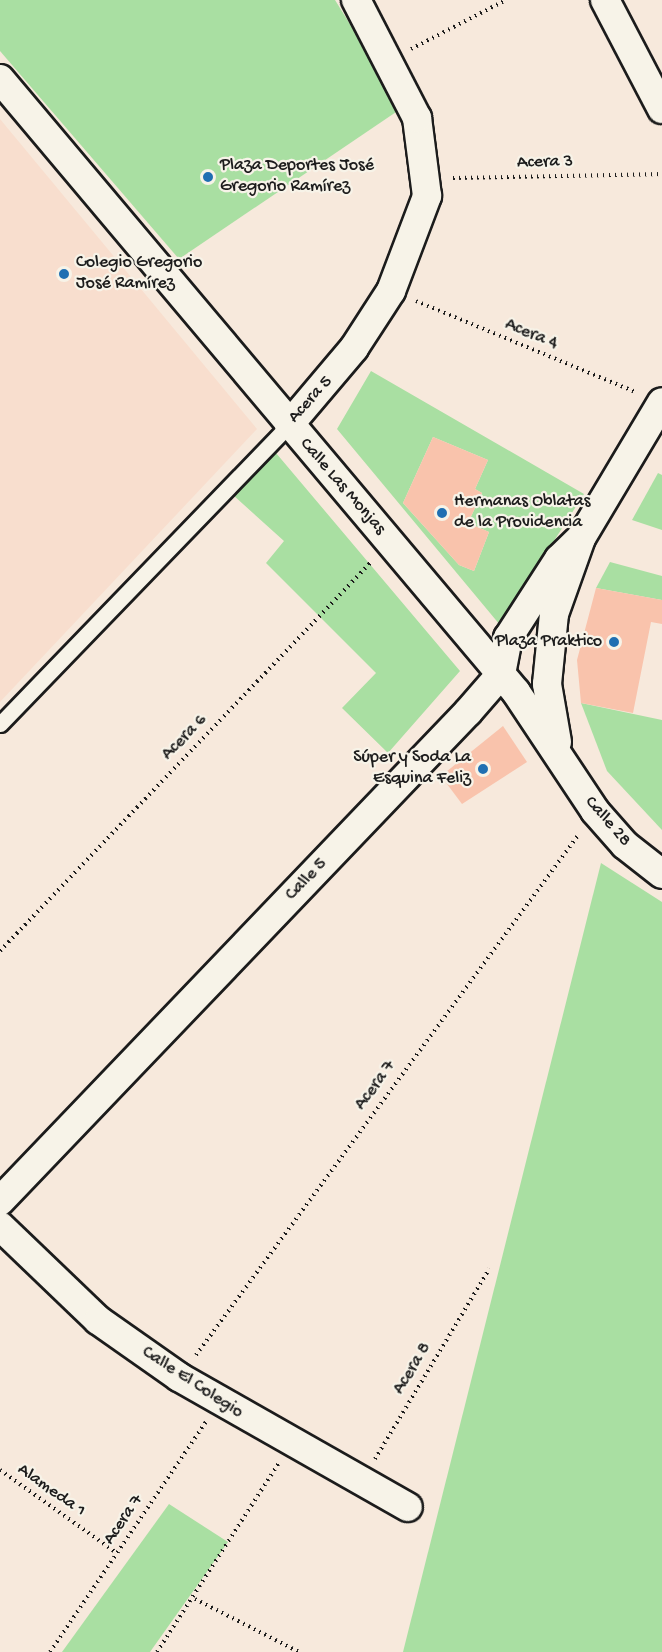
<!DOCTYPE html>
<meta charset="utf-8">
<style>
body{margin:0}
#map{position:relative;width:662px;height:1652px;overflow:hidden;background:#f7e9dc;font-family:"Gochi Hand",sans-serif}
div>[style]{position:absolute}
[style*='--x']{left:calc(var(--x)*1px);top:calc(var(--y)*1px);width:calc(var(--w)*1px);rotate:calc(var(--a)*1deg)}
.built>*{inset:0;background:#f8dece}
.green>*{inset:0;background:#a9dfa2}
.building>*{inset:0;background:#f9c3ac}
.path>*{height:4px;margin-top:-2px;transform-origin:0;background:repeating-linear-gradient(90deg,#1c1c1c 0 1.5px,transparent 0 6px)}
.roads{filter:drop-shadow(2px 0 #1c1c1c) drop-shadow(-2px 0 #1c1c1c) drop-shadow(0 2px #1c1c1c) drop-shadow(0 -2px #1c1c1c)}
.service>*{height:15px;margin:-7.5px;padding:0 7.5px;transform-origin:7.5px;border-radius:7.5px;background:#f7f3e8}
.minor>*{height:28px;margin:-14px;padding:0 14px;transform-origin:14px;border-radius:14px;background:#f7f3e8}
.dots>*{width:16px;height:16px;translate:-50% -50%;box-sizing:border-box;border:3px solid #f7f3e8;border-radius:50%}
span{translate:-50% -50%;white-space:nowrap;text-align:center;line-height:1.15;-webkit-text-stroke:4.5px #f7f3e8;paint-order:stroke}
.street-label{font-size:18px;color:#1c1c1c}
.poi-label{font-size:18px;color:#1c1c1c}
.left{translate:0 -50%;text-align:left}
.right{translate:-100% -50%;text-align:right}
</style>
<div id="map">
<div class="built">
<i style="clip-path:polygon(0 119px,257px 429px,0 702px)"></i>
</div>
<div class="green">
<i style="clip-path:polygon(0 0,335px 0,402px 108px,179px 259px,0 51px)"></i>
<i style="clip-path:polygon(evenodd,371px 371px,584px 494px,500px 625px,337px 429px,371px 371px,433px 437px,488px 460px,475px 489px,482px 493px,468px 523px,489px 532px,474px 571px,459px 565px,403px 503px,433px 437px)"></i>
<i style="clip-path:polygon(276px 453px,460px 671px,388px 753px,342px 708px,376px 673px,266px 563px,284px 541px,233px 495px)"></i>
<i style="clip-path:polygon(658px 473px,662px 475px,662px 530px,632px 520px)"></i>
<i style="clip-path:polygon(610px 562px,662px 576px,662px 600px,596px 588px)"></i>
<i style="clip-path:polygon(581px 703px,662px 720px,662px 830px,607px 771px)"></i>
<i style="clip-path:polygon(601px 863px,662px 902px,662px 1652px,403px 1652px)"></i>
<i style="clip-path:polygon(169px 1504px,228px 1542px,150px 1652px,62px 1652px)"></i>
</div>
<div class="building">
<i style="clip-path:polygon(433px 437px,488px 460px,475px 489px,482px 493px,468px 523px,489px 532px,474px 571px,459px 565px,403px 503px)"></i>
<i style="clip-path:polygon(596px 588px,662px 600px,662px 624px,651px 622px,633px 713px,581px 703px,577px 660px)"></i>
<i style="clip-path:polygon(503px 726px,527px 762px,462px 804px,441px 776px)"></i>
</div>
<div class="path">
<i style="--x:411;--y:49;--w:107;--a:-27.3"></i>
<i style="--x:453;--y:178;--w:209;--a:-1.1"></i>
<i style="--x:416;--y:301;--w:238;--a:22.5"></i>
<i style="--x:0;--y:951;--w:539;--a:-46.35"></i>
<i style="--x:196;--y:1355;--w:647;--a:-53.68"></i>
<i style="--x:375;--y:1459;--w:222;--a:-59"></i>
<i style="--x:0;--y:1470;--w:143;--a:35.4"></i>
<i style="--x:195;--y:1599;--w:117;--a:27"></i>
<i style="--x:50;--y:1652;--w:278;--a:-55.9"></i>
<i style="--x:157;--y:1652;--w:224;--a:-57.2"></i>
</div>
<div class="roads">
<div class="service">
<i style="--x:0;--y:724;--w:416;--a:-46"></i>
</div>
<div class="minor">
<i style="--x:605;--y:0;--w:123;--a:62.4"></i>
<i style="--x:0;--y:79;--w:801;--a:49.91"></i>
<i style="--x:516;--y:692;--w:143;--a:56.4"></i>
<i style="--x:595;--y:811;--w:45;--a:48.6"></i>
<i style="--x:625;--y:845;--w:47;--a:38.1"></i>
<i style="--x:289;--y:425;--w:101;--a:-49.8"></i>
<i style="--x:354;--y:348;--w:68;--a:-57"></i>
<i style="--x:391;--y:291;--w:102;--a:-69.2"></i>
<i style="--x:427;--y:196;--w:79;--a:-97.3"></i>
<i style="--x:417;--y:118;--w:133;--a:-117.3"></i>
<i style="--x:557;--y:742;--w:59;--a:-99.8"></i>
<i style="--x:547;--y:684;--w:70;--a:-84.3"></i>
<i style="--x:554;--y:614;--w:81;--a:-70.4"></i>
<i style="--x:581;--y:538;--w:158;--a:-59.2"></i>
<i style="--x:0;--y:1201;--w:677;--a:-46.26"></i>
<i style="--x:468;--y:712;--w:50;--a:-49"></i>
<i style="--x:501;--y:674;--w:37;--a:-79"></i>
<i style="--x:508;--y:638;--w:94;--a:-57.2"></i>
<i style="--x:559;--y:559;--w:30;--a:-44"></i>
<i style="--x:0;--y:1226;--w:136;--a:43.8"></i>
<i style="--x:98;--y:1320;--w:99;--a:35.1"></i>
<i style="--x:179;--y:1377;--w:263;--a:29.6"></i>
</div>
</div>
<div class="dots">
<i style="left:208px;top:177px;background:#1f6fb2"></i>
<i style="left:64px;top:274px;background:#1f6fb2"></i>
<i style="left:442px;top:513px;background:#1f6fb2"></i>
<i style="left:614px;top:642px;background:#1f6fb2"></i>
<i style="left:483px;top:769px;background:#1f6fb2"></i>
</div>
<div class="street-label">
<span style="left:545px;top:163px;rotate:-1deg">Acera 3</span>
<span style="left:531px;top:335px;rotate:22deg">Acera 4</span>
<span style="left:311px;top:400px;rotate:-48deg">Acera 5</span>
<span style="left:342px;top:487px;rotate:49deg">Calle Las Monjas</span>
<span style="left:185px;top:738px;rotate:-46deg">Acera 6</span>
<span style="left:607px;top:822px;rotate:49deg">Calle 28</span>
<span style="left:307px;top:880px;rotate:-46deg">Calle 5</span>
<span style="left:376px;top:1086px;rotate:-54deg">Acera 7</span>
<span style="left:413px;top:1369px;rotate:-59deg">Acera 8</span>
<span style="left:192px;top:1383px;rotate:33deg">Calle El Colegio</span>
<span style="left:51px;top:1491px;rotate:35deg">Alameda 1</span>
<span style="left:124px;top:1520px;rotate:-56deg">Acera 7</span>
</div>
<div class="poi-label">
<span class="left" style="left:220px;top:177px">Plaza Deportes José<br>Gregorio Ramírez</span>
<span class="left" style="left:76px;top:274px">Colegio Gregorio<br>José Ramírez</span>
<span class="left" style="left:454px;top:513px">Hermanas Oblatas<br>de la Providencia</span>
<span class="right" style="left:602px;top:642px">Plaza Praktico</span>
<span class="right" style="left:471px;top:769px">Súper y Soda La<br>Esquina Feliz</span>
</div>
</div>
